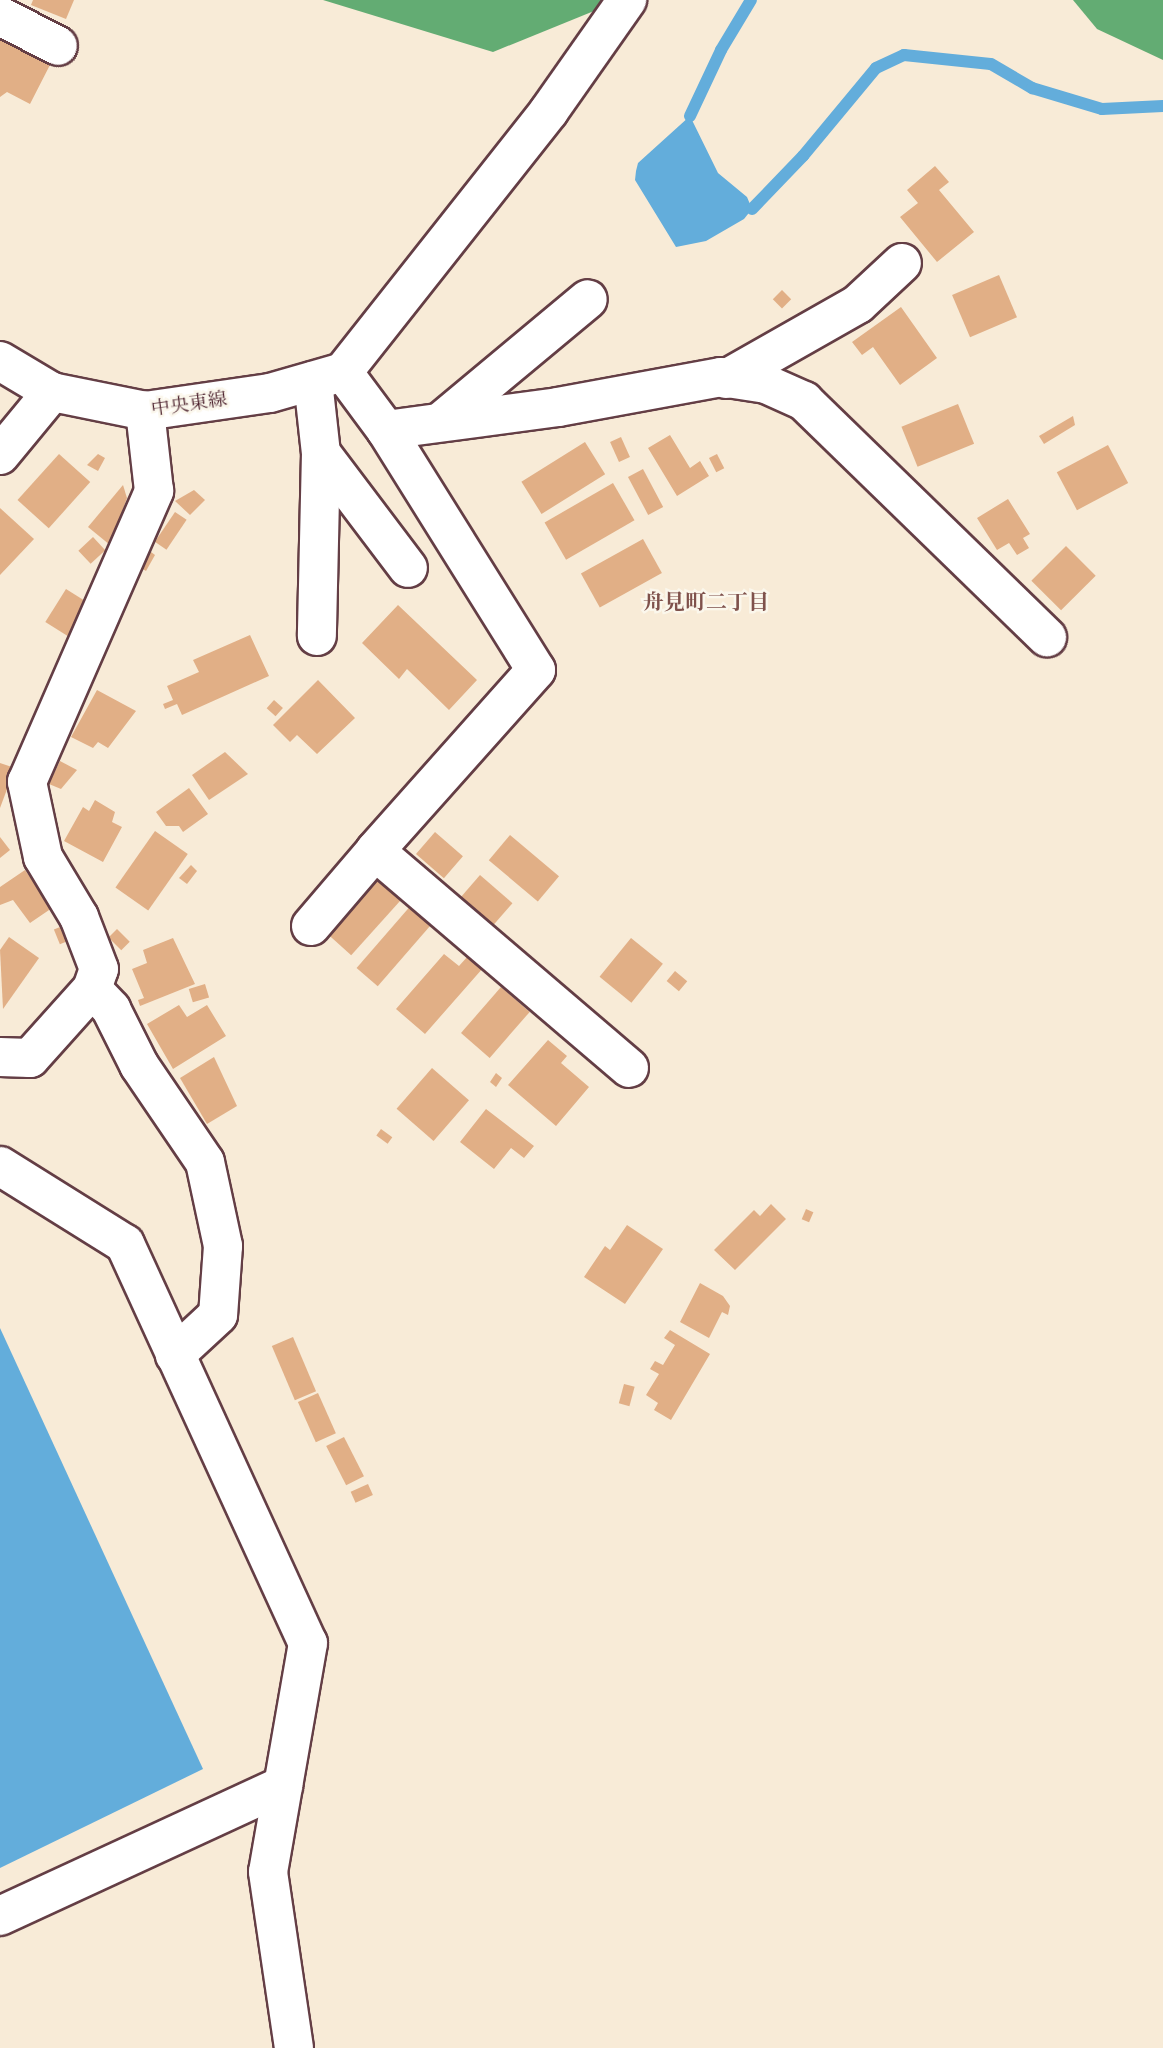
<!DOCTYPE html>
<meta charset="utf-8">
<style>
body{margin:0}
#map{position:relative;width:1163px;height:2048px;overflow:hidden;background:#f8ebd7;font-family:"Libre Caslon Text","Noto Serif JP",serif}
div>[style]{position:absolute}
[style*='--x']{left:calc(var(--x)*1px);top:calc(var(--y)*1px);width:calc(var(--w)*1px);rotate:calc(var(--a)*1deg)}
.forest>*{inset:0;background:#63ac73}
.water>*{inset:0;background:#63addb}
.stream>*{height:12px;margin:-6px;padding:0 6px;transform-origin:6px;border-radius:6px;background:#63addb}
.building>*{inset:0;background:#e1af86;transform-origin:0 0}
.roads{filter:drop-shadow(2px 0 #643e45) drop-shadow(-2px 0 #643e45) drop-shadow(0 2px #643e45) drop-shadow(0 -2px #643e45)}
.minor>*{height:38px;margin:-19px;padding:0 19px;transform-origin:19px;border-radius:19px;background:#fff}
span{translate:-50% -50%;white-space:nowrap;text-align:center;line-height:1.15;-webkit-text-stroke:5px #fbf7ec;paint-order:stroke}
.street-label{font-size:19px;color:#4a1f2b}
.neighbourhood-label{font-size:21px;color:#7f514b;font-weight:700}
</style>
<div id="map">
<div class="forest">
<i style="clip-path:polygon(323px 0,621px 0,493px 52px)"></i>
<i style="clip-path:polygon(1073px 0,1163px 0,1163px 60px,1097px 29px)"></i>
</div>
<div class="water">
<i style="clip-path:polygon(690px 116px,718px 173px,747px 197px,752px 209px,744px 219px,706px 241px,676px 247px,635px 180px,636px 171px,638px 163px)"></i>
<i style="clip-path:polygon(0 1328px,203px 1769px,0 1868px)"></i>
</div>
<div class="stream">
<i style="--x:690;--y:116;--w:73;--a:-64.8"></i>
<i style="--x:721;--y:50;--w:58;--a:-59"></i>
<i style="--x:752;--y:209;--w:74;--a:-46.1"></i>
<i style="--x:803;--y:156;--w:114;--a:-50.3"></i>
<i style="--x:876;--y:68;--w:31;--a:-25"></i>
<i style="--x:904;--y:55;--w:87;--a:5.9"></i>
<i style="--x:991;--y:64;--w:48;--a:30.3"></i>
<i style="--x:1032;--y:88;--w:73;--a:16.7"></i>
<i style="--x:1102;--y:109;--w:61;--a:-2.8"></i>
</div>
<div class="building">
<i style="clip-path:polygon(33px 0,74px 0,66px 19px,31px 5px)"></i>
<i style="clip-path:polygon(0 35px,52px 61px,30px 104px,7px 92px,0 97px)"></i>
<i style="clip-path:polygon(935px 166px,949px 182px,939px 190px,974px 232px,937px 262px,900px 217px,918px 203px,907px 190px)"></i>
<i style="left:999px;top:275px;width:46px;height:51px;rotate:67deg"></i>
<i style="left:782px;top:290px;width:13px;height:13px;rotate:45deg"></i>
<i style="clip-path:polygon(901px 307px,937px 358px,900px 385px,873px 347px,862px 355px,852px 342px)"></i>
<i style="left:958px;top:404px;width:43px;height:61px;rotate:68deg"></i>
<i style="clip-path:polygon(1073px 416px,1075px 425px,1044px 444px,1039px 436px)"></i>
<i style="clip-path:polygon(670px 435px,690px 468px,700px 461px,709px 476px,677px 496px,648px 448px)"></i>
<i style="left:621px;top:437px;width:22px;height:12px;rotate:66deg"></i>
<i style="left:585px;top:442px;width:38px;height:75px;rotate:58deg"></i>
<i style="left:1108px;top:445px;width:43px;height:58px;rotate:62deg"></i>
<i style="left:59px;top:454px;width:42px;height:62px;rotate:42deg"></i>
<i style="clip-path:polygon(98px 454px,105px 458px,98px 471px,87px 465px)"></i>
<i style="left:717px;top:454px;width:16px;height:9px;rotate:63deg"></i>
<i style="left:643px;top:469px;width:43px;height:17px;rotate:62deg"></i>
<i style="left:613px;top:483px;width:43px;height:79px;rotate:60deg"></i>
<i style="clip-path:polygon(123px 485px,127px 498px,110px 545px,88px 527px)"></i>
<i style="clip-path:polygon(194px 490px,205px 500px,190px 515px,175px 501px)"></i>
<i style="clip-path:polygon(1008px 499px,1030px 534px,1023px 538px,1029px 548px,1017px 555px,1009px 543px,997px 550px,977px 518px)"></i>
<i style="clip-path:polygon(0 508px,34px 539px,0 575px)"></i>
<i style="left:175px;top:512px;width:14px;height:36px;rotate:34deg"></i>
<i style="left:93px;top:537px;width:18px;height:20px;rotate:47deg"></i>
<i style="left:643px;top:539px;width:39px;height:71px;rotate:61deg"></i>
<i style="left:1066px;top:546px;width:42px;height:49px;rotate:45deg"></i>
<i style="clip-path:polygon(151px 552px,155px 555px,146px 571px,141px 568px)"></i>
<i style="left:66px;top:589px;width:31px;height:39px;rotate:32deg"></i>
<i style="clip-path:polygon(398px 605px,477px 680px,449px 710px,407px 669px,399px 679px,362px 643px)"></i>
<i style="clip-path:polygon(250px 635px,269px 676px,182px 715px,177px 704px,165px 709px,163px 704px,173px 700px,167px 686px,199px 672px,193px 660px)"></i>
<i style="clip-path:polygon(318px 680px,355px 718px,317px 754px,297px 735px,290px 742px,273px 725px)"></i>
<i style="clip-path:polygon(97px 690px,136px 711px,108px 748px,98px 742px,93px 748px,71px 737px)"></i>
<i style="left:274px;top:700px;width:12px;height:11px;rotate:42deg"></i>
<i style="clip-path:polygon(225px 752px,248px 774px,209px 800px,192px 775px)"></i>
<i style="clip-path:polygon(60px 761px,77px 770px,61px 789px,49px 784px)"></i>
<i style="clip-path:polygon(0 763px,15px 768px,0 808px)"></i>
<i style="clip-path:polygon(189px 788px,208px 814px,183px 832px,179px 826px,166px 826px,156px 812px)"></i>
<i style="clip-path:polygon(95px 800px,115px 812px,112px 822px,122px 827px,103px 862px,64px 841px,83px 807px,89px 811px)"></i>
<i style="left:155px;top:831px;width:40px;height:69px;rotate:35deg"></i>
<i style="left:435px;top:832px;width:37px;height:29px;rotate:41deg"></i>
<i style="left:510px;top:835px;width:64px;height:33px;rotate:40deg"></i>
<i style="clip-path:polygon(0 837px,10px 850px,0 858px)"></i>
<i style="clip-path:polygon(191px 865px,197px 871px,187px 884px,179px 878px)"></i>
<i style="clip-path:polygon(25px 870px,52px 908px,30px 923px,13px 900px,0 905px,0 887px)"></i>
<i style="left:480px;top:875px;width:43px;height:33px;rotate:41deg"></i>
<i style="left:379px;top:878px;width:31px;height:76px;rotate:42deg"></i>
<i style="left:413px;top:903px;width:28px;height:86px;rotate:41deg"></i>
<i style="left:65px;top:925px;width:16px;height:12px;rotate:68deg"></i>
<i style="left:117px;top:929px;width:18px;height:12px;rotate:45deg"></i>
<i style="clip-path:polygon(9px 937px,39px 958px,3px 1009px,0 950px)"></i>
<i style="clip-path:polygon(173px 938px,195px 984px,140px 1006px,138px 1000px,144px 998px,132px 969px,147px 963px,143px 950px)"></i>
<i style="left:631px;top:938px;width:41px;height:50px;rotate:39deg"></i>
<i style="clip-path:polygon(444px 954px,459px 966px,468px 956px,483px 968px,425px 1034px,396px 1009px)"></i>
<i style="left:675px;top:971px;width:16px;height:13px;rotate:40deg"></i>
<i style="left:205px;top:984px;width:14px;height:17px;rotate:73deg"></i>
<i style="left:501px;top:987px;width:38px;height:61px;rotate:41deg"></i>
<i style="clip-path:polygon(179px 1005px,187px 1017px,207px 1005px,226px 1036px,173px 1069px,147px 1024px)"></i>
<i style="clip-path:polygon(548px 1040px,567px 1056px,561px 1063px,589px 1087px,556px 1126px,508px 1085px)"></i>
<i style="clip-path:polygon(214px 1057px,237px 1106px,207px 1124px,180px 1078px)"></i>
<i style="left:432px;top:1068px;width:49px;height:54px;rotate:41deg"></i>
<i style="clip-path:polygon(496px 1073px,502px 1078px,496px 1087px,490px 1082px)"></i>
<i style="clip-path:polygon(486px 1109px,534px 1146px,524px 1158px,511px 1148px,494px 1169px,460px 1142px)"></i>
<i style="left:381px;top:1129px;width:14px;height:8px;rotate:36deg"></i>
<i style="clip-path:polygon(771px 1204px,786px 1219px,735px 1270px,714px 1250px,754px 1210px,760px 1216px)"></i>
<i style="left:806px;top:1209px;width:8px;height:11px;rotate:23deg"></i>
<i style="clip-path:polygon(627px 1225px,663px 1249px,625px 1304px,584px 1277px,605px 1246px,610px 1250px)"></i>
<i style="clip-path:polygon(700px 1283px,723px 1296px,730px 1306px,728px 1315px,722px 1312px,709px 1338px,680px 1322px)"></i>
<i style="clip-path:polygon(670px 1330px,710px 1354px,671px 1420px,654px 1410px,658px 1403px,646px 1395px,659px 1374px,650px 1369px,655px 1361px,663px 1365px,675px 1345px,664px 1338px)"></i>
<i style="left:293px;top:1337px;width:59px;height:23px;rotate:67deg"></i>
<i style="left:624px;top:1384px;width:11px;height:20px;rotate:15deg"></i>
<i style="left:318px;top:1393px;width:44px;height:22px;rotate:66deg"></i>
<i style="left:344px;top:1437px;width:44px;height:20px;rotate:63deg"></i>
<i style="left:368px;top:1484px;width:12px;height:19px;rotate:66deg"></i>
</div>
<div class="roads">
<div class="minor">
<i style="--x:0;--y:16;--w:65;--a:27.3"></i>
<i style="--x:0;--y:361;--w:61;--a:30.8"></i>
<i style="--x:52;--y:392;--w:95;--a:11.5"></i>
<i style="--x:145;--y:411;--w:126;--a:-8.2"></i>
<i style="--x:270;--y:393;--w:76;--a:-16"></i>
<i style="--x:343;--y:372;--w:72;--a:53.4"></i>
<i style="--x:386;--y:430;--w:174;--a:-7.6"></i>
<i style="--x:558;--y:407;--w:166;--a:-10.4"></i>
<i style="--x:721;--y:377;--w:46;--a:8.8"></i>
<i style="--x:766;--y:384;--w:42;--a:24.1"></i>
<i style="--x:804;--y:401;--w:339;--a:44.2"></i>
<i style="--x:343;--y:372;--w:333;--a:-51.7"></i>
<i style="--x:549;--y:111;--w:136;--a:-54.9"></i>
<i style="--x:726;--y:379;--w:152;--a:-29.6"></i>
<i style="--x:858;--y:304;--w:60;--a:-43"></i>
<i style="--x:313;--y:381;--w:72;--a:83.7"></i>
<i style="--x:321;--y:453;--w:183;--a:91.3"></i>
<i style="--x:444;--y:419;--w:187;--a:-39.8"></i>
<i style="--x:386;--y:430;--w:283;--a:58"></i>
<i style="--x:536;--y:670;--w:242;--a:131.7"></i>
<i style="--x:375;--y:851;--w:334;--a:40.5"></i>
<i style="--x:321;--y:453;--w:144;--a:52.9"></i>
<i style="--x:0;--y:455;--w:82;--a:-50.5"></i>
<i style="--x:311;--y:926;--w:99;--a:-49.5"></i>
<i style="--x:92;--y:989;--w:28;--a:46"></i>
<i style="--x:111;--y:1009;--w:63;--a:63.4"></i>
<i style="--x:139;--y:1065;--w:117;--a:55.8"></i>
<i style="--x:205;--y:1162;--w:86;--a:77.9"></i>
<i style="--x:223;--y:1246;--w:69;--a:94.1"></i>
<i style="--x:218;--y:1315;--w:59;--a:137.1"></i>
<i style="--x:0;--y:1057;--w:30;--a:2"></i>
<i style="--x:30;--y:1058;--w:93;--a:-48.1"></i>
<i style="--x:92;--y:989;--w:21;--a:-71"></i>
<i style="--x:99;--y:969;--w:56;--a:-111"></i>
<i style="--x:79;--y:917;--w:70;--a:-121"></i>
<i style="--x:43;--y:857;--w:77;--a:-102"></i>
<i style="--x:27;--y:782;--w:318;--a:-66.4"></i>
<i style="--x:154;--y:491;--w:81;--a:-96.4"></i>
<i style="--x:0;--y:1166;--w:147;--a:32"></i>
<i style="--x:125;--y:1244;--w:439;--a:65.4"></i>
<i style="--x:308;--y:1643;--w:232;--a:99.9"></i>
<i style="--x:268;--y:1872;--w:178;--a:81.6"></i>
<i style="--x:0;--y:1916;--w:312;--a:-24.8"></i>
</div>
</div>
<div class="street-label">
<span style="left:189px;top:404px;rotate:-8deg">中央東線</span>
</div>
<div class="neighbourhood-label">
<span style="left:706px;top:602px">舟見町二丁目</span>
</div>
</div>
